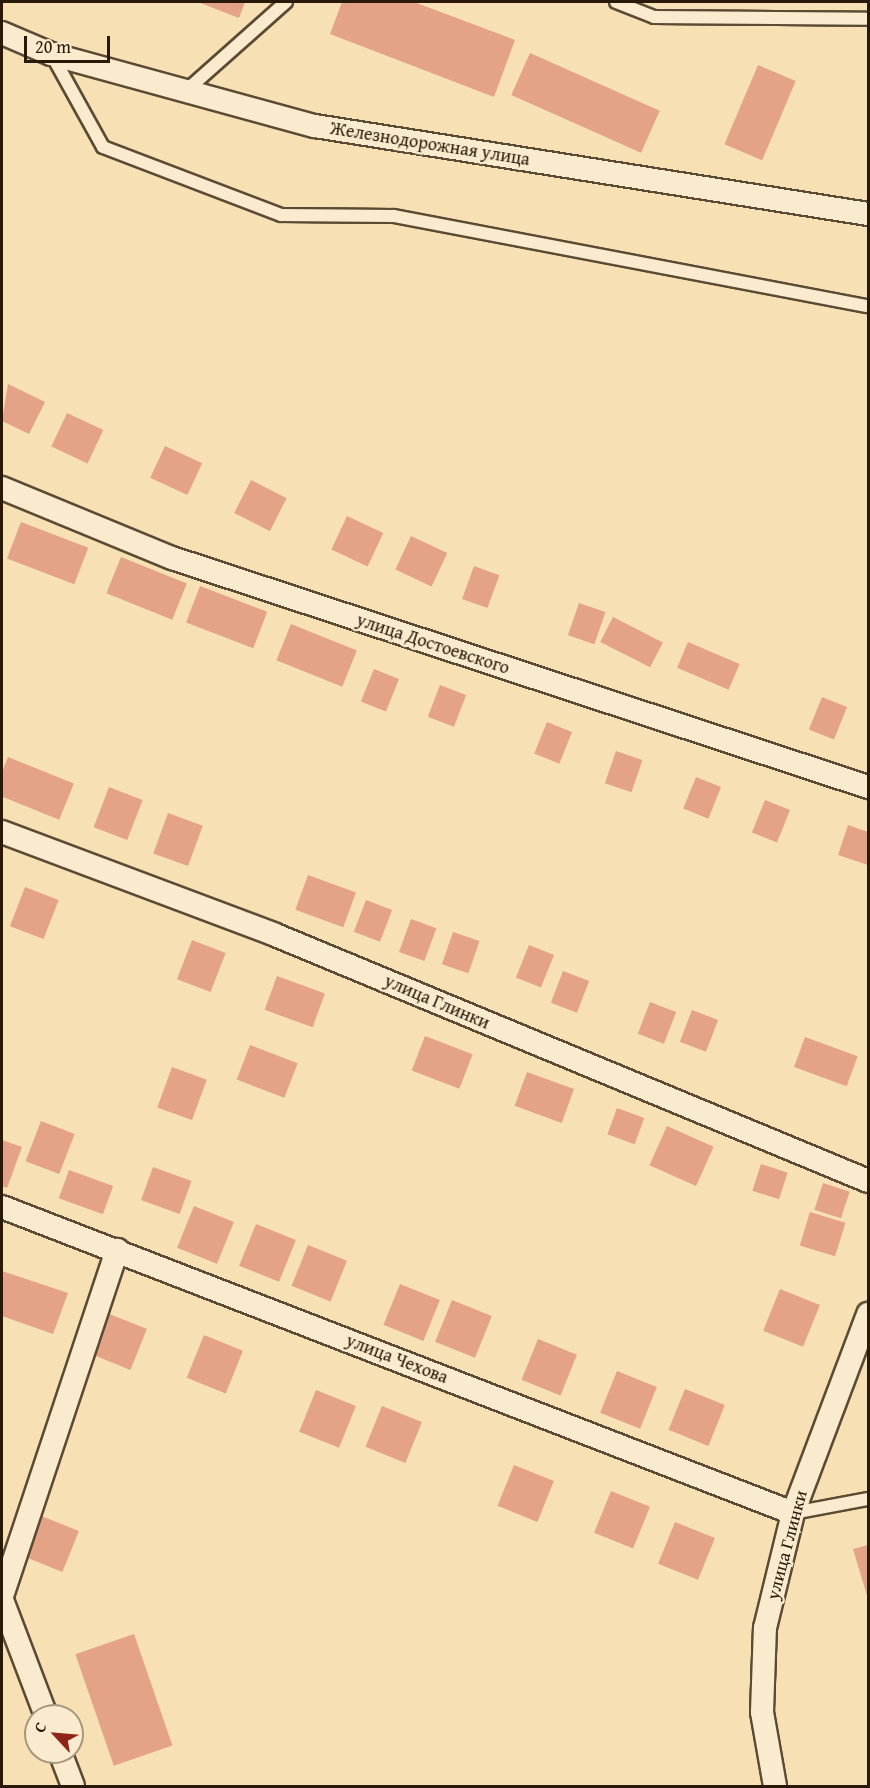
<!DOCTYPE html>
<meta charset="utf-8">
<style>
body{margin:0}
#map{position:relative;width:870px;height:1788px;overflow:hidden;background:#f7e0b3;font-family:"Gentium Book Plus",serif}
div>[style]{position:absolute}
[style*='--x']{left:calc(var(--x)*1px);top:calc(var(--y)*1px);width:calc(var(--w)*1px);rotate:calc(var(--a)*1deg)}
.building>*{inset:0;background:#e4a386;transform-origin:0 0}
.roads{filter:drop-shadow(2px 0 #5c4b34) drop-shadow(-2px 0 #5c4b34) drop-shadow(0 2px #5c4b34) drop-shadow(0 -2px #5c4b34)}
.service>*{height:12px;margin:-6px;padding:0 6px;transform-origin:6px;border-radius:6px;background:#faebce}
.minor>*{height:22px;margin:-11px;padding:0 11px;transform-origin:11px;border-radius:11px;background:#faebce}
span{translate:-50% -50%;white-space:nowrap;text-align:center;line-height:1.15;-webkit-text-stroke:4.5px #faebce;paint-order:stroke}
.street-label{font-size:18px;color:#281909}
.frame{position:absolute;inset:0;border:3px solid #281909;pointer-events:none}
.north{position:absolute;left:24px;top:1704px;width:60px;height:60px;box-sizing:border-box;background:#faebce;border:2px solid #a6977f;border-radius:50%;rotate:296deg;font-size:16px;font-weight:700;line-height:24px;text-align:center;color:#281909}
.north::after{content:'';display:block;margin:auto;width:21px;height:27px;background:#8f2418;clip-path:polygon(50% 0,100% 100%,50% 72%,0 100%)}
.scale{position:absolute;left:24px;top:36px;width:86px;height:27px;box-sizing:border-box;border:3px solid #281909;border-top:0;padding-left:8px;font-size:18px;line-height:21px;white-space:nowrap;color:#281909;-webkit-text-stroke:4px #faebce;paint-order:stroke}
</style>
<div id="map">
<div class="building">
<i style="clip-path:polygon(198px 2px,245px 2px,239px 18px)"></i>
<i style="clip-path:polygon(342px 2px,414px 2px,515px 40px,494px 97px,330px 34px)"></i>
<i style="left:530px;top:53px;width:142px;height:46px;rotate:24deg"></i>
<i style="left:758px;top:65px;width:41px;height:86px;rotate:23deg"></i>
<i style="clip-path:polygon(8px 384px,45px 402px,29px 434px,2px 421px)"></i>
<i style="left:67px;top:413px;width:40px;height:37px;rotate:25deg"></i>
<i style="left:165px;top:446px;width:41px;height:35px;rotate:25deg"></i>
<i style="left:251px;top:480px;width:40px;height:37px;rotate:27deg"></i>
<i style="left:347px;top:516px;width:40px;height:37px;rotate:25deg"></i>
<i style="left:21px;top:522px;width:72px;height:39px;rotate:21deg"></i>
<i style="left:411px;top:536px;width:40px;height:37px;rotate:25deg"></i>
<i style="left:121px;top:557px;width:71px;height:39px;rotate:22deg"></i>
<i style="left:474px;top:566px;width:27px;height:35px;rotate:20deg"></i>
<i style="left:200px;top:586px;width:72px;height:39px;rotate:21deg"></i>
<i style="left:579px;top:603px;width:28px;height:34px;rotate:19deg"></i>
<i style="left:613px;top:617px;width:56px;height:28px;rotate:27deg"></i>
<i style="left:291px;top:624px;width:71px;height:39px;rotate:22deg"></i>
<i style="left:688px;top:642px;width:56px;height:28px;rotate:23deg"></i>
<i style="left:374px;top:669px;width:27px;height:35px;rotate:22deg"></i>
<i style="left:440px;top:685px;width:28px;height:34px;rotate:21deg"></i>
<i style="left:822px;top:697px;width:27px;height:35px;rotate:22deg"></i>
<i style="left:547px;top:722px;width:27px;height:34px;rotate:22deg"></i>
<i style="left:616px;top:751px;width:28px;height:34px;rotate:19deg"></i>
<i style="left:8px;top:757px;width:71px;height:39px;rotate:22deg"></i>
<i style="left:696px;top:777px;width:27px;height:34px;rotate:22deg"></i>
<i style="left:109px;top:787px;width:36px;height:43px;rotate:21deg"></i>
<i style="left:765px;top:800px;width:27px;height:35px;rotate:22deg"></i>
<i style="left:168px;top:813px;width:37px;height:43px;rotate:20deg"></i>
<i style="clip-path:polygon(848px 825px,868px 832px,868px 865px,838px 855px)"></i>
<i style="left:308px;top:875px;width:51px;height:37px;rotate:20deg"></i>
<i style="left:25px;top:887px;width:36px;height:42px;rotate:21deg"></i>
<i style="left:366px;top:900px;width:28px;height:34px;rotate:21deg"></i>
<i style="left:411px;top:919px;width:27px;height:35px;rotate:20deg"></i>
<i style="left:453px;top:932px;width:28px;height:34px;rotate:19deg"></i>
<i style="left:192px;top:940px;width:36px;height:42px;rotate:21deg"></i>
<i style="left:529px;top:945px;width:27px;height:35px;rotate:22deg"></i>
<i style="left:563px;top:971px;width:28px;height:34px;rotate:21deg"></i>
<i style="left:277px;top:976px;width:51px;height:36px;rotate:20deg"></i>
<i style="left:650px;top:1002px;width:28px;height:34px;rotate:21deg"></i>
<i style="left:692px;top:1010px;width:28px;height:34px;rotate:21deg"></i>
<i style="left:425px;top:1036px;width:51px;height:37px;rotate:21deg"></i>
<i style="left:805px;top:1037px;width:56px;height:32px;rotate:20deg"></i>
<i style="left:250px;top:1045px;width:51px;height:37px;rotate:21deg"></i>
<i style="left:172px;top:1067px;width:37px;height:43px;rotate:20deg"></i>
<i style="left:527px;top:1072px;width:50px;height:36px;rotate:20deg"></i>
<i style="left:617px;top:1108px;width:29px;height:28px;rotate:20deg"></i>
<i style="left:41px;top:1121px;width:36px;height:43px;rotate:21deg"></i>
<i style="left:667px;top:1126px;width:51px;height:43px;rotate:24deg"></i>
<i style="clip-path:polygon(2px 1140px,22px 1147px,7px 1188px,2px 1186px)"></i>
<i style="left:761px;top:1164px;width:28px;height:28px;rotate:18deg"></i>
<i style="left:153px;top:1167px;width:41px;height:35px;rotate:20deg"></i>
<i style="left:69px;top:1170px;width:47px;height:30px;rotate:20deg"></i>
<i style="left:823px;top:1183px;width:28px;height:28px;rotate:18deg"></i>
<i style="left:194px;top:1206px;width:43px;height:45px;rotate:22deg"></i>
<i style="left:810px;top:1212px;width:37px;height:35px;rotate:17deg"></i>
<i style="left:256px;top:1224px;width:43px;height:45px;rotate:22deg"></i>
<i style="left:308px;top:1245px;width:42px;height:44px;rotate:22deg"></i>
<i style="clip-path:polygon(2px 1271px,68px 1293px,53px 1334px,2px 1316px)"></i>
<i style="left:400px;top:1284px;width:43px;height:44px;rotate:22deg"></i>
<i style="left:780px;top:1289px;width:43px;height:45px;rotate:22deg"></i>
<i style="left:452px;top:1300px;width:43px;height:45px;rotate:22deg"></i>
<i style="left:107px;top:1313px;width:43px;height:44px;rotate:22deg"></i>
<i style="left:204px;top:1335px;width:42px;height:46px;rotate:22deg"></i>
<i style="left:538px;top:1339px;width:42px;height:44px;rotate:22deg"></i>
<i style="left:617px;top:1371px;width:43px;height:45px;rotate:22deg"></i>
<i style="left:685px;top:1389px;width:43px;height:44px;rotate:22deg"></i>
<i style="left:316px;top:1390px;width:43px;height:45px;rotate:22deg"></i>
<i style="left:382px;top:1406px;width:43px;height:44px;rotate:22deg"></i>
<i style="left:514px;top:1465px;width:43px;height:44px;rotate:22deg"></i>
<i style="left:611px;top:1491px;width:42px;height:45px;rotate:22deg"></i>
<i style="left:39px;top:1515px;width:43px;height:44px;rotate:22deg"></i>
<i style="left:675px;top:1522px;width:43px;height:45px;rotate:22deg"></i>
<i style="clip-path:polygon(868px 1545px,868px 1599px,853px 1549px)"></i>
<i style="left:134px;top:1634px;width:118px;height:62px;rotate:71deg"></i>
</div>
<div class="roads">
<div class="service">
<i style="--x:616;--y:2;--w:41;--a:21.5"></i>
<i style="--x:654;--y:17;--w:214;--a:0.5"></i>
<i style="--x:52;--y:55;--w:105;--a:61"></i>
<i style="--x:103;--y:147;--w:191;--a:20.9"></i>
<i style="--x:281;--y:215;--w:113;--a:0.5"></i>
<i style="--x:394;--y:216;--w:482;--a:10.8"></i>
<i style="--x:188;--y:89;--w:131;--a:-41.6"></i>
<i style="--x:793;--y:1513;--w:76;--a:-10.6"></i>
</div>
<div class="minor">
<i style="--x:2;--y:33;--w:53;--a:23.2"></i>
<i style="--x:51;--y:54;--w:274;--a:15.3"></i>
<i style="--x:315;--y:126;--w:560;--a:9.04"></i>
<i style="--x:2;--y:488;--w:184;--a:22.4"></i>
<i style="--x:172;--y:558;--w:733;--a:18.21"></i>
<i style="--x:2;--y:832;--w:290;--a:20.6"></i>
<i style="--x:273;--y:934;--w:644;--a:22.54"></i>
<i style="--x:2;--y:1207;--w:848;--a:21.15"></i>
<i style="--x:2;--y:1596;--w:365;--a:-71.6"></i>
<i style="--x:2;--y:1600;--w:124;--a:69.2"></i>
<i style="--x:60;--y:1752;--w:36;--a:69"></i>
<i style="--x:775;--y:1786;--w:75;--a:-100"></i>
<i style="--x:762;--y:1712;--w:84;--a:-88"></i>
<i style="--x:765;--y:1628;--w:118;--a:-76.3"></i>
<i style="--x:793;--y:1513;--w:213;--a:-69.3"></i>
</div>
</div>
<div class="street-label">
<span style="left:430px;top:144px;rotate:9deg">Железнодорожная улица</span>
<span style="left:433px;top:644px;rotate:18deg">улица Достоевского</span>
<span style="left:437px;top:1002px;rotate:23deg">улица Глинки</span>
<span style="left:397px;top:1359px;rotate:21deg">улица Чехова</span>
<span style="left:787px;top:1545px;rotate:-75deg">улица Глинки</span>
</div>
<div class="frame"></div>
<div class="north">С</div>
<div class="scale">20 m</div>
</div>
